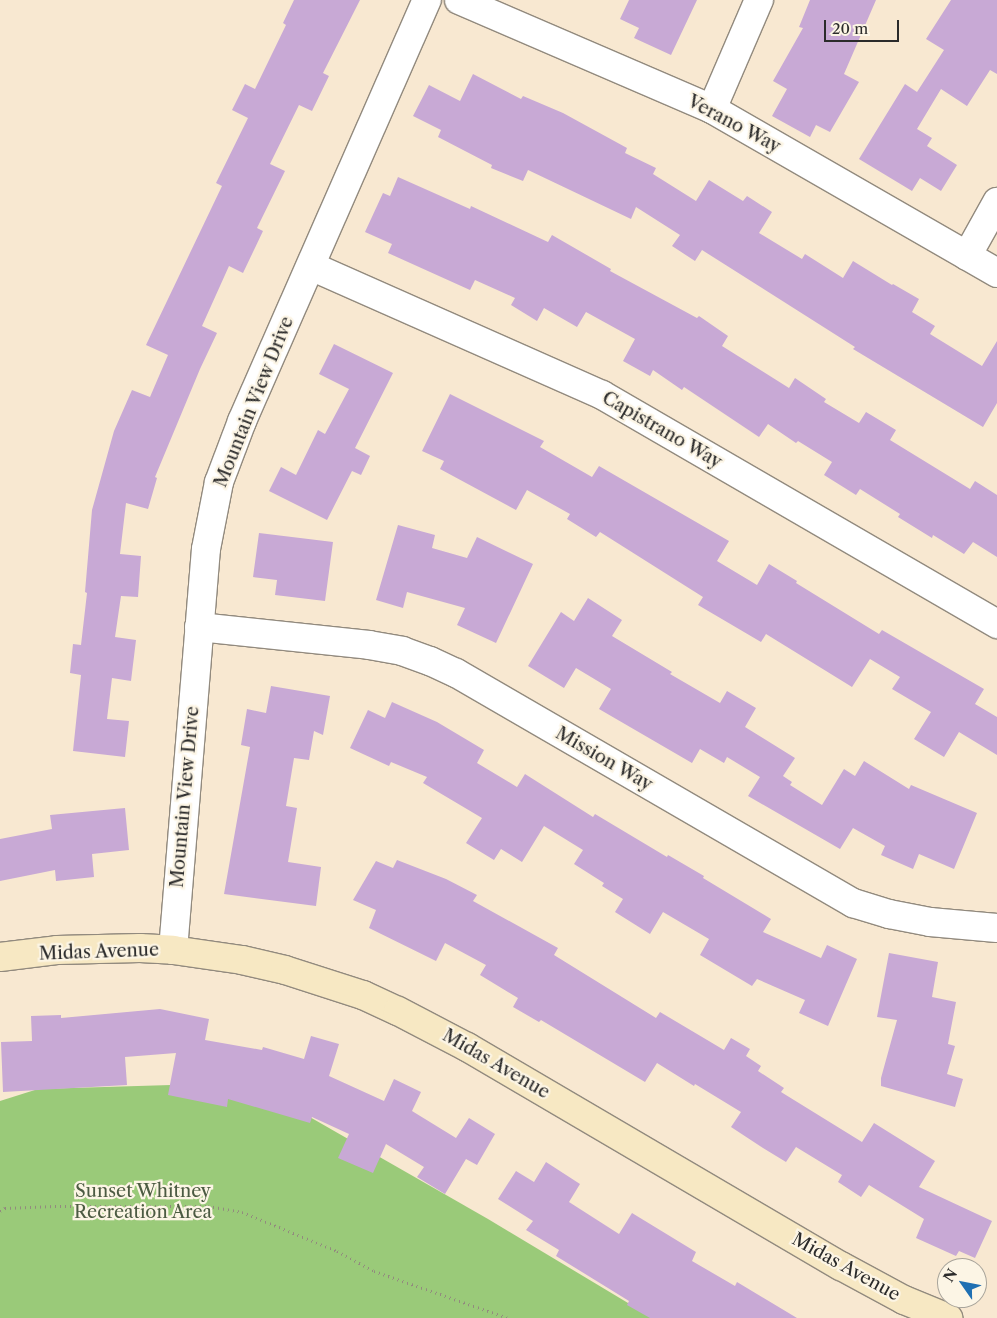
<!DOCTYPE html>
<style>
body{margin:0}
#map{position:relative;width:997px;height:1318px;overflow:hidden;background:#f8e8d1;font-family:"Libre Caslon Text",serif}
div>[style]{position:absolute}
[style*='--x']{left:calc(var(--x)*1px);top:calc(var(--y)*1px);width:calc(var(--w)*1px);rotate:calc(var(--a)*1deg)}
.green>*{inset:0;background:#9aca79}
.building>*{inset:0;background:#c8a9d5}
.path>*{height:3px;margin-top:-1.5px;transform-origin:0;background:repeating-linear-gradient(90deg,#928a7e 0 1px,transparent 0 5px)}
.roads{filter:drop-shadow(1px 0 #928a7e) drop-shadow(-1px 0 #928a7e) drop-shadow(0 1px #928a7e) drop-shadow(0 -1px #928a7e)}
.street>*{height:28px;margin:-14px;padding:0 14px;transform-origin:14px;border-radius:14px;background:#fff}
.secondary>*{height:28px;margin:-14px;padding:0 14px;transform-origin:14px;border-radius:14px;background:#f7e8c3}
span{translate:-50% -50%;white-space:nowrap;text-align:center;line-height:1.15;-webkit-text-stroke:4.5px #fcf5e5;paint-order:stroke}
.street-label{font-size:18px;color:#2b2b2b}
.park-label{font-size:18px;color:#4c5b42}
.north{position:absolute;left:937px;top:1258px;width:50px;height:50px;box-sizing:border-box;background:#fcf5e5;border:1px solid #a8a49b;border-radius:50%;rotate:303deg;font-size:14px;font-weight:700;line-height:20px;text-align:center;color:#2b2b2b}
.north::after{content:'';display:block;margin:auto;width:18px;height:22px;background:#1f6fb2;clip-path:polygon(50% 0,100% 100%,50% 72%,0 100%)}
.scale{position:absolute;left:824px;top:20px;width:75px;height:22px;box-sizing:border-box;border:2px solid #2b2b2b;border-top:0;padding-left:6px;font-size:15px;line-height:18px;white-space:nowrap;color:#2b2b2b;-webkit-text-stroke:4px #fcf5e5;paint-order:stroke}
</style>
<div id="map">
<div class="green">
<i style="clip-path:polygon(171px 1085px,308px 1116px,488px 1219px,653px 1318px,0 1318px,0 1101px,38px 1089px)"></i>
</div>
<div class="building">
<i style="clip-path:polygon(294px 0,360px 0,323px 73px,329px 76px,312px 111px,299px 105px,270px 164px,285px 171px,257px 228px,263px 231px,243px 273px,229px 266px,202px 326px,217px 333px,200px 369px,155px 477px,157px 478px,148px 509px,126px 503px,120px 554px,141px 556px,138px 597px,121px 596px,115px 637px,136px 640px,131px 681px,112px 678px,107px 719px,129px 721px,125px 757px,73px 751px,81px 675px,70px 673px,73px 644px,81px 645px,87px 593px,85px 592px,92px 510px,114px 431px,132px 390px,150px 397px,168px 355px,146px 345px,222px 186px,216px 183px,248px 118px,232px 110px,245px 84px,255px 89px,286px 25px,283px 23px)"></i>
<i style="clip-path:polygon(629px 0,697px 0,671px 55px,634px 38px,639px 28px,620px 19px)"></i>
<i style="clip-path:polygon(810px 0,876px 0,844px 74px,859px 82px,830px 132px,816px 125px,810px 137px,772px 116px,787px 89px,773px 81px,803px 28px,799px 27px)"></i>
<i style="clip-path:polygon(951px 0,997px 0,997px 74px,990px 70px,967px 106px,941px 89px,917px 129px,932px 138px,927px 146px,957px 165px,941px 191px,920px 178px,912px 191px,859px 159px,905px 84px,917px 92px,944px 50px,926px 39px)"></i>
<i style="clip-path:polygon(473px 74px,521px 99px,523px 96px,563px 113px,627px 148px,625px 153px,656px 168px,653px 174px,696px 201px,709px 180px,743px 201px,747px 196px,772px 212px,759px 233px,802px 259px,805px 254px,843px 278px,853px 261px,892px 285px,893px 284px,919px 299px,912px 312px,935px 326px,930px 334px,982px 366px,997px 341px,997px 403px,983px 427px,853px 349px,855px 347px,702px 250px,695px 261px,672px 246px,680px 235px,636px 207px,631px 219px,528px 170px,523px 181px,491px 168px,492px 165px,438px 137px,441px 130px,413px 116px,429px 85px,460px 101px)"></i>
<i style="clip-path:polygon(398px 177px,470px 209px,471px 206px,548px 242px,552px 235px,611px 269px,610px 271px,697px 318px,699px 316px,728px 336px,722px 346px,789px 388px,795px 378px,826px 399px,824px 402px,859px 423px,866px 412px,896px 430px,890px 440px,970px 489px,975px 481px,997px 495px,997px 557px,973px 542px,964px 554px,933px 535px,932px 538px,898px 517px,900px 514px,860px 489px,856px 495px,824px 475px,832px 462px,798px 441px,796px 443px,768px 424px,759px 437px,684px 387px,682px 390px,653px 370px,650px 376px,623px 361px,635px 339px,586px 312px,577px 327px,544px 308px,537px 321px,511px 305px,515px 298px,475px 280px,470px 290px,388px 253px,392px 244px,365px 232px,383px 193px,390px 196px)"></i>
<i style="clip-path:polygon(334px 344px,393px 373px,355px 448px,370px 456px,361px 475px,352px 471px,327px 520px,269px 491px,281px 467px,296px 475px,318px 430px,325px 434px,349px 389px,319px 374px)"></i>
<i style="clip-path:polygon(450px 394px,544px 441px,540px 447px,592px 477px,599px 466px,729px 541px,717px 561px,757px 585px,769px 564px,797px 581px,796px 583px,879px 634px,882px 630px,984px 689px,975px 704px,997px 717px,997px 755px,959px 732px,944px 757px,914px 739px,931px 712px,892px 689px,900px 677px,870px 659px,852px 687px,766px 634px,761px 642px,698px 605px,703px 597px,600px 532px,596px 537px,567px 519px,570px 514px,527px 490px,516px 510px,440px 469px,444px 461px,422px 451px)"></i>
<i style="clip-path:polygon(398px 525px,435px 535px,432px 548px,467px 558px,477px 537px,533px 564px,496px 643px,457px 625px,465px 608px,407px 592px,403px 608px,376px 600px)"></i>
<i style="clip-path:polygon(259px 533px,333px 542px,325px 601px,275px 595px,277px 580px,253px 577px)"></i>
<i style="clip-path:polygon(588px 598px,622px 620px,612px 636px,672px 672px,670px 674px,720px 703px,727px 691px,756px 708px,745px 727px,795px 758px,783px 776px,792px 782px,790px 785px,822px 805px,844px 769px,855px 776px,864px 761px,909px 789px,911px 785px,977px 813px,954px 869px,919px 854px,913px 869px,881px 855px,885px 846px,853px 828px,840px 849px,748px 796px,760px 777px,727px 757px,724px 763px,700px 749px,692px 763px,599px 709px,611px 689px,576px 668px,564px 688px,528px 666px,561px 612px,574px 621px)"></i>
<i style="clip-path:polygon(271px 686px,330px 696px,323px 735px,314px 731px,309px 760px,294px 758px,286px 806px,297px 808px,288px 862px,321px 867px,316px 906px,224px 894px,250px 747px,241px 745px,247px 709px,266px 713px)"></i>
<i style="clip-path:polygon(392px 702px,437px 722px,484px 750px,477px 763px,517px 787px,525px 774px,593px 817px,595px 814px,667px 857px,668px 855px,704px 876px,703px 878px,771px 919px,763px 932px,821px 958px,827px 945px,857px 959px,828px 1026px,799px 1013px,805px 1000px,757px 979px,752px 986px,700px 955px,709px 939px,663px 912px,650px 934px,615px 912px,623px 899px,602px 886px,604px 883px,574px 864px,583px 850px,544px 826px,522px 862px,501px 849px,494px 860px,466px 843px,482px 818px,423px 783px,427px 777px,391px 762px,389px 766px,350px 748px,368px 710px,385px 718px)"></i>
<i style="clip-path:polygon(125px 808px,129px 850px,92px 854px,94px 877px,56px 881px,55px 870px,0 881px,0 839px,52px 829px,50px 815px)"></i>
<i style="clip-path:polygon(397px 860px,446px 879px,477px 895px,473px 901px,558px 948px,554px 955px,656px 1018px,660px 1012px,724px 1050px,731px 1038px,750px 1049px,746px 1056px,761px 1066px,758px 1071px,784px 1088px,781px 1092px,862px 1142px,874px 1123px,935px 1161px,919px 1187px,992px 1221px,975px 1258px,959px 1251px,956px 1256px,916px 1238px,924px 1219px,869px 1185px,861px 1197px,838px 1182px,842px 1175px,796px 1147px,786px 1162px,763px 1148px,731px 1127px,741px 1112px,695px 1084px,694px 1086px,657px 1063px,645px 1082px,541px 1020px,539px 1022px,513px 1007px,518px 998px,480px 975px,486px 965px,445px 943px,436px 961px,369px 928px,376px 910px,353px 900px,376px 861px,393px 868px)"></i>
<i style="clip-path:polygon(889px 953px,938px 962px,932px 997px,956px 1002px,948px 1044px,955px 1046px,947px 1074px,963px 1079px,955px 1107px,881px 1086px,881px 1078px,897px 1020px,877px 1017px)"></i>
<i style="clip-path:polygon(160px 1009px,209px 1019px,205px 1040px,262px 1050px,263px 1047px,304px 1059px,311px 1036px,339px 1044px,329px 1076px,384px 1101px,394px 1079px,421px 1092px,412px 1111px,456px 1138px,469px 1118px,495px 1134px,477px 1165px,466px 1159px,445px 1194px,417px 1177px,424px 1167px,386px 1144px,373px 1173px,338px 1158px,349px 1134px,312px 1117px,310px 1123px,228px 1099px,227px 1107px,168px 1095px,176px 1053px,125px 1057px,127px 1085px,3px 1092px,1px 1042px,32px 1041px,31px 1016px,61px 1015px,61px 1018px)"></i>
<i style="clip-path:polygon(546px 1162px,580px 1184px,569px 1202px,619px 1234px,632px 1213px,696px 1252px,692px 1261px,735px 1286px,737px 1282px,797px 1318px,650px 1318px,627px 1305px,629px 1301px,556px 1256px,559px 1250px,526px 1230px,533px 1221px,498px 1199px,516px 1171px,534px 1182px)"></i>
</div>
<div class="path">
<i style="--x:0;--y:1211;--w:6;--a:-31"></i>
<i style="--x:5;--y:1208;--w:50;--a:-2.3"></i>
<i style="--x:55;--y:1206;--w:153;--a:0"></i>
<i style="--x:208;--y:1206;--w:35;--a:10"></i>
<i style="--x:242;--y:1212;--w:103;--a:22.3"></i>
<i style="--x:337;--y:1251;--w:42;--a:28.4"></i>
<i style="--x:374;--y:1271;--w:142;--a:19.3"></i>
</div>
<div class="roads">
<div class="street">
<i style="--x:459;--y:0;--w:275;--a:23.3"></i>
<i style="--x:712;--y:109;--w:329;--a:29.9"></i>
<i style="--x:712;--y:109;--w:119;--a:-66.7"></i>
<i style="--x:967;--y:256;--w:62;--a:-60.9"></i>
<i style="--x:311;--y:266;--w:318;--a:23.9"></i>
<i style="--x:602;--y:395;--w:457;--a:30.1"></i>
<i style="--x:199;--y:627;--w:171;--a:6"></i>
<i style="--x:369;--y:645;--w:34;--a:10"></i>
<i style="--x:402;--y:651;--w:30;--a:20"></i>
<i style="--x:430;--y:661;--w:29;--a:25"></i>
<i style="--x:456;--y:673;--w:459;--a:30.1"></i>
<i style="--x:853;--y:903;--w:38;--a:17"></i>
<i style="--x:889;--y:914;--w:42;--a:11"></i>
<i style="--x:930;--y:922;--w:67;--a:5.1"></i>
<i style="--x:173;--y:950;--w:402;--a:-85.3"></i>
<i style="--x:206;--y:549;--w:68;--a:-79"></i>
<i style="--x:219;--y:482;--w:65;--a:-69.3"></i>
<i style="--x:242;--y:421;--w:460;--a:-66.3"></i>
</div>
<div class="secondary">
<i style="--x:0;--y:957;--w:57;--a:-7"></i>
<i style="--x:57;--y:950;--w:83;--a:-1.4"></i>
<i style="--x:140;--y:948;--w:33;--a:3"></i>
<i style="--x:173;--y:950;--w:70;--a:8.2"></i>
<i style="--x:242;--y:960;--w:44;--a:13.1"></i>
<i style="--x:285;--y:970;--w:82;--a:17.8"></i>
<i style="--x:363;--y:995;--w:38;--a:25"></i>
<i style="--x:398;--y:1011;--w:78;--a:27.6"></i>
<i style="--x:467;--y:1047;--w:433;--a:30.4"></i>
<i style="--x:841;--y:1266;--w:72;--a:28.4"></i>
<i style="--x:904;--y:1300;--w:48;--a:22.2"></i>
</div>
</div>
<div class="street-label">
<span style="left:734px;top:124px;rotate:28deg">Verano Way</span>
<span style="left:254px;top:402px;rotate:-68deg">Mountain View Drive</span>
<span style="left:662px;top:430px;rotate:30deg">Capistrano Way</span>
<span style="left:604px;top:759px;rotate:30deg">Mission Way</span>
<span style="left:185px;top:797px;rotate:-85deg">Mountain View Drive</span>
<span style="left:99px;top:952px;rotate:-2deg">Midas Avenue</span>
<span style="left:496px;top:1064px;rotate:30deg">Midas Avenue</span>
<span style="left:846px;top:1267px;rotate:29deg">Midas Avenue</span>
</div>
<div class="park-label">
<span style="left:143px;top:1202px">Sunset Whitney<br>Recreation Area</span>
</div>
<div class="north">N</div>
<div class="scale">20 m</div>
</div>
